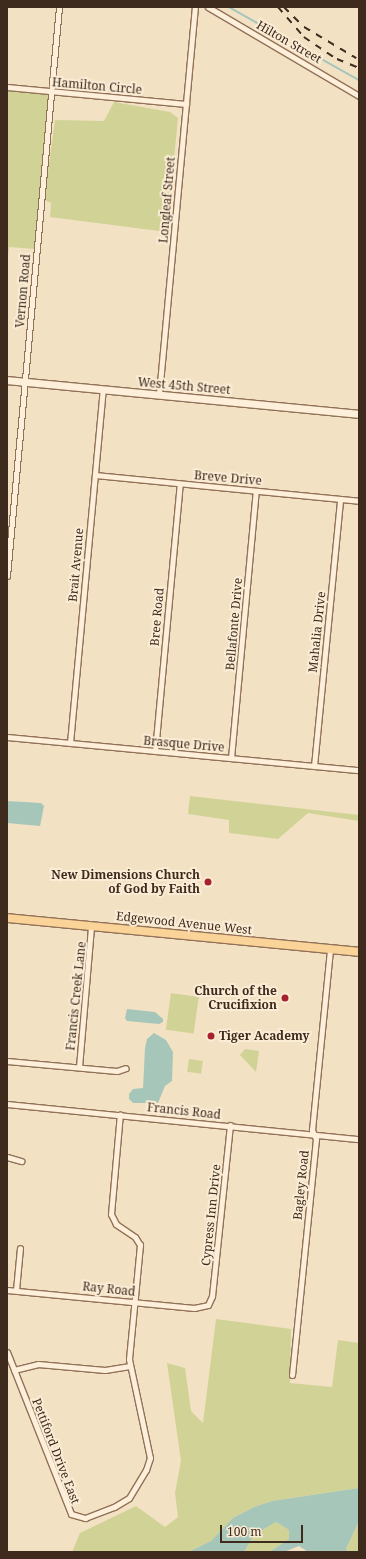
<!DOCTYPE html>
<style>
body{margin:0}
#map{position:relative;width:366px;height:1559px;overflow:hidden;background:#f3e1c4;font-family:"Noto Serif",serif}
div>[style]{position:absolute}
[style*='--x']{left:calc(var(--x)*1px);top:calc(var(--y)*1px);width:calc(var(--w)*1px);rotate:calc(var(--a)*1deg)}
.green>*{inset:0;background:#d1d396;transform-origin:0 0}
.water>*{inset:0;background:#a6c6ba}
.stream>*{height:1.5px;margin:-0.75px;padding:0 0.75px;transform-origin:0.75px;border-radius:0.75px;background:#a6c6ba}
.roads{filter:drop-shadow(1px 0 #917158) drop-shadow(-1px 0 #917158) drop-shadow(0 1px #917158) drop-shadow(0 -1px #917158)}
.street>*{height:5px;margin:-2.5px;padding:0 2.5px;transform-origin:2.5px;border-radius:2.5px;background:#fdefd9}
.secondary>*{height:7px;margin:-3.5px;padding:0 3.5px;transform-origin:3.5px;border-radius:3.5px;background:#fdefd9}
.primary>*{height:8px;margin:-4px;padding:0 4px;transform-origin:4px;border-radius:4px;background:#fad398}
.rail>*{height:1.5px;margin-top:-0.75px;transform-origin:0;background:repeating-linear-gradient(90deg,#3f2b1d 0 7px,transparent 0 14px)}
.dots>*{width:11px;height:11px;translate:-50% -50%;box-sizing:border-box;border:2px solid #faecd5;border-radius:50%}
span{translate:-50% -50%;white-space:nowrap;text-align:center;line-height:1.15;-webkit-text-stroke:4px #faecd5;paint-order:stroke}
.street-label{font-size:12px;color:#3f2b1d}
.poi-label{font-size:12px;color:#3f2b1d;font-weight:700}
.right{translate:-100% -50%;text-align:right}
.left{translate:0 -50%;text-align:left}
.frame{position:absolute;inset:0;border:8px solid #3f2b1d;pointer-events:none}
.scale{position:absolute;left:220px;top:1525px;width:83px;height:18px;box-sizing:border-box;border:2px solid #3f2b1d;border-top:0;padding-left:5px;font-size:12px;line-height:14px;white-space:nowrap;color:#3f2b1d;-webkit-text-stroke:3px #faecd5;paint-order:stroke}
</style>
<div id="map">
<div class="green">
<i style="clip-path:polygon(7px 90px,49px 94px,35px 249px,9px 247px,7px 264px)"></i>
<i style="clip-path:polygon(114px 102px,170px 112px,178px 118px,167px 232px,50px 217px,51px 203px,44px 200px,55px 120px,104px 121px)"></i>
<i style="clip-path:polygon(190px 796px,359px 815px,359px 821px,308px 813px,278px 839px,229px 833px,229px 820px,188px 814px)"></i>
<i style="left:171px;top:993px;width:28px;height:37px;rotate:8deg"></i>
<i style="clip-path:polygon(245px 1049px,259px 1051px,256px 1072px,240px 1055px)"></i>
<i style="left:189px;top:1059px;width:14px;height:13px;rotate:8deg"></i>
<i style="clip-path:polygon(216px 1319px,291px 1329px,290px 1383px,332px 1387px,338px 1340px,359px 1343px,359px 1488px,272px 1501px,254px 1507px,233px 1518px,211px 1541px,188px 1552px,72px 1552px,80px 1533px,136px 1506px,165px 1527px,178px 1517px,175px 1493px,181px 1461px,167px 1363px,185px 1368px,191px 1411px,203px 1423px)"></i>
<i style="clip-path:polygon(359px 1521px,359px 1552px,348px 1552px,346px 1549px)"></i>
<i style="clip-path:polygon(276px 1522px,289px 1530px,289px 1539px,269px 1552px,244px 1552px,254px 1535px)"></i>
</div>
<div class="water">
<i style="clip-path:polygon(7px 801px,41px 803px,44px 806px,40px 826px,7px 823px)"></i>
<i style="clip-path:polygon(127px 1009px,155px 1012px,163px 1019px,163px 1022px,159px 1024px,127px 1021px,125px 1018px)"></i>
<i style="clip-path:polygon(154px 1033px,166px 1040px,173px 1052px,172px 1081px,165px 1086px,158px 1103px,133px 1103px,129px 1099px,129px 1094px,133px 1089px,143px 1088px,145px 1048px,147px 1039px)"></i>
<i style="clip-path:polygon(359px 1488px,359px 1521px,346px 1549px,348px 1552px,308px 1552px,299px 1546px,284px 1552px,269px 1552px,289px 1539px,289px 1530px,276px 1522px,254px 1535px,244px 1552px,188px 1552px,211px 1541px,233px 1518px,254px 1507px,272px 1501px)"></i>
</div>
<div class="stream">
<i style="--x:229;--y:7;--w:63;--a:29.4"></i>
<i style="--x:300;--y:47;--w:68;--a:29.2"></i>
</div>
<div class="roads">
<div class="street">
<i style="--x:208;--y:7;--w:175;--a:30.5"></i>
<i style="--x:7;--y:87;--w:180;--a:5.4"></i>
<i style="--x:159;--y:394;--w:389;--a:-84.7"></i>
<i style="--x:95;--y:475;--w:265;--a:5.6"></i>
<i style="--x:7;--y:576;--w:571;--a:-84.78"></i>
<i style="--x:7;--y:737;--w:354;--a:5.4"></i>
<i style="--x:70;--y:743;--w:355;--a:-84.7"></i>
<i style="--x:155;--y:751;--w:268;--a:-84.7"></i>
<i style="--x:231;--y:758;--w:268;--a:-84.7"></i>
<i style="--x:314;--y:766;--w:268;--a:-84.4"></i>
<i style="--x:7;--y:1061;--w:110;--a:5.2"></i>
<i style="--x:117;--y:1071;--w:9;--a:-18"></i>
<i style="--x:79;--y:1067;--w:142;--a:-85.1"></i>
<i style="--x:7;--y:1104;--w:354;--a:5.7"></i>
<i style="--x:7;--y:1157;--w:15;--a:16"></i>
<i style="--x:7;--y:1290;--w:188;--a:5.5"></i>
<i style="--x:194;--y:1308;--w:14;--a:-12"></i>
<i style="--x:208;--y:1305;--w:10;--a:-66"></i>
<i style="--x:212;--y:1296;--w:172;--a:-84"></i>
<i style="--x:16;--y:1290;--w:42;--a:-84.6"></i>
<i style="--x:7;--y:1352;--w:174;--a:68.4"></i>
<i style="--x:71;--y:1514;--w:15;--a:16"></i>
<i style="--x:85;--y:1518;--w:31;--a:-21"></i>
<i style="--x:114;--y:1507;--w:17;--a:-31"></i>
<i style="--x:129;--y:1498;--w:33;--a:-59"></i>
<i style="--x:146;--y:1470;--w:13;--a:-72"></i>
<i style="--x:150;--y:1458;--w:101;--a:-102"></i>
<i style="--x:129;--y:1359;--w:115;--a:-84.5"></i>
<i style="--x:140;--y:1245;--w:9;--a:-122"></i>
<i style="--x:135;--y:1237;--w:23;--a:-146"></i>
<i style="--x:116;--y:1224;--w:11;--a:-117"></i>
<i style="--x:111;--y:1214;--w:100;--a:-84.9"></i>
<i style="--x:14;--y:1370;--w:25;--a:-14"></i>
<i style="--x:38;--y:1364;--w:67;--a:5.1"></i>
<i style="--x:105;--y:1370;--w:25;--a:-9"></i>
<i style="--x:292;--y:1375;--w:237;--a:-84.2"></i>
<i style="--x:316;--y:1139;--w:10;--a:-114"></i>
<i style="--x:312;--y:1130;--w:182;--a:-84.3"></i>
</div>
<div class="secondary">
<i style="--x:7;--y:380;--w:354;--a:5.5"></i>
</div>
<div class="primary">
<i style="--x:7;--y:918;--w:354;--a:5.5"></i>
</div>
</div>
<div class="rail">
<i style="--x:278;--y:7;--w:40;--a:49"></i>
<i style="--x:304;--y:37;--w:40;--a:34"></i>
<i style="--x:337;--y:59;--w:24;--a:22"></i>
<i style="--x:284;--y:7;--w:28;--a:45"></i>
<i style="--x:304;--y:27;--w:61;--a:30.8"></i>
</div>
<div class="dots">
<i style="left:208px;top:882px;background:#a7202d"></i>
<i style="left:285px;top:998px;background:#a7202d"></i>
<i style="left:211px;top:1036px;background:#a7202d"></i>
</div>
<div class="street-label">
<span style="left:289px;top:42px;rotate:30deg">Hilton Street</span>
<span style="left:97px;top:86px;rotate:5deg">Hamilton Circle</span>
<span style="left:167px;top:200px;rotate:-85deg">Longleaf Street</span>
<span style="left:23px;top:291px;rotate:-85deg">Vernon Road</span>
<span style="left:184px;top:386px;rotate:5deg">West 45th Street</span>
<span style="left:228px;top:478px;rotate:5deg">Breve Drive</span>
<span style="left:76px;top:565px;rotate:-85deg">Brait Avenue</span>
<span style="left:157px;top:617px;rotate:-85deg">Bree Road</span>
<span style="left:234px;top:624px;rotate:-85deg">Bellafonte Drive</span>
<span style="left:317px;top:632px;rotate:-84deg">Mahalia Drive</span>
<span style="left:184px;top:744px;rotate:5deg">Brasque Drive</span>
<span style="left:184px;top:923px;rotate:6deg">Edgewood Avenue West</span>
<span style="left:76px;top:996px;rotate:-84deg">Francis Creek Lane</span>
<span style="left:184px;top:1111px;rotate:6deg">Francis Road</span>
<span style="left:301px;top:1185px;rotate:-84deg">Bagley Road</span>
<span style="left:211px;top:1215px;rotate:-84deg">Cypress Inn Drive</span>
<span style="left:109px;top:1289px;rotate:6deg">Ray Road</span>
<span style="left:56px;top:1451px;rotate:69deg">Pettiford Drive East</span>
</div>
<div class="poi-label">
<span class="right" style="left:200px;top:882px">New Dimensions Church<br>of God by Faith</span>
<span class="right" style="left:277px;top:998px">Church of the<br>Crucifixion</span>
<span class="left" style="left:219px;top:1036px">Tiger Academy</span>
</div>
<div class="frame"></div>
<div class="scale">100 m</div>
</div>
